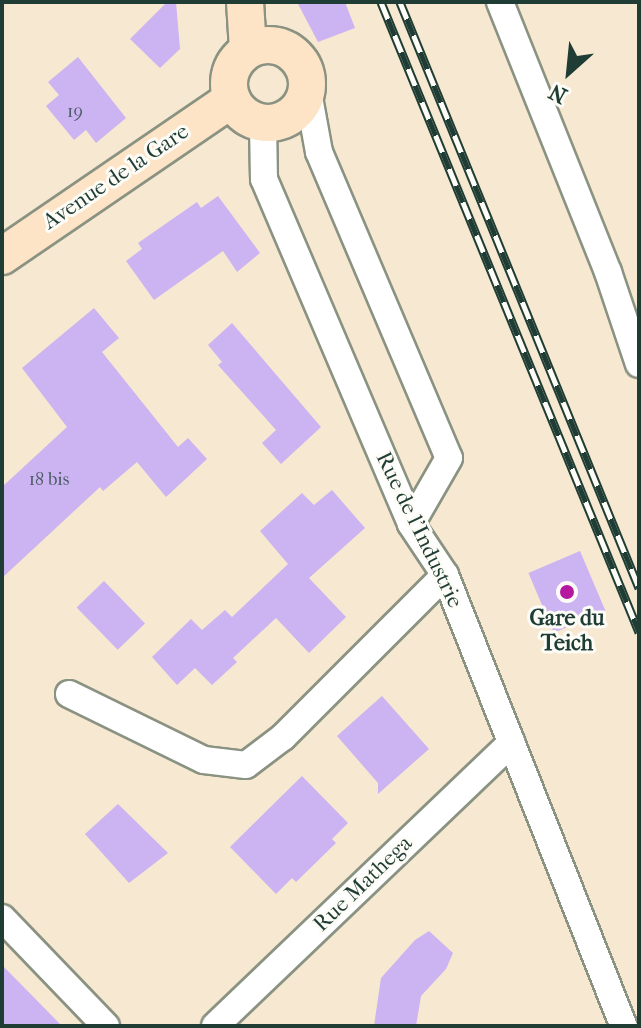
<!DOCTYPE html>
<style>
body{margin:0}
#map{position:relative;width:641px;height:1028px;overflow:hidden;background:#f6e8d1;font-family:"IM FELL French Canon",serif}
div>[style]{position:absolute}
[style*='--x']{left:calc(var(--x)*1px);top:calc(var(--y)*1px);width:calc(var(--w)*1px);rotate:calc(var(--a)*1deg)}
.building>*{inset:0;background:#ccb3f2;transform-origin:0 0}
.roads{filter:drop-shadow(2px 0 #8a9282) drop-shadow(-2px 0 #8a9282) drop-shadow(0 2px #8a9282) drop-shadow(0 -2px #8a9282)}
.minor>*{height:26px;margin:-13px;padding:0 13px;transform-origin:13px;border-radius:13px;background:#fff}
.secondary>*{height:36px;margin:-18px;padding:0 18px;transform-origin:18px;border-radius:18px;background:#fee4c6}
.secondary>.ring{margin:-18px;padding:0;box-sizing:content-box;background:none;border:36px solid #fee4c6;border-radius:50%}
.rail>*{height:9px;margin-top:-4.5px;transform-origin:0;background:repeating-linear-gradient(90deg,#fdfcf7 0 18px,#1f3d34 0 36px);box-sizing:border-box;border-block:2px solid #1f3d34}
.dots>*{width:22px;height:22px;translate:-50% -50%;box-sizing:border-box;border:4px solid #fdfcf7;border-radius:50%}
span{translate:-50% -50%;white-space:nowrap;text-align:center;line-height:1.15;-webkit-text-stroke:6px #fdfcf7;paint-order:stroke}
.number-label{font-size:18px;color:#4a5a64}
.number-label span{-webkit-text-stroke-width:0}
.street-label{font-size:22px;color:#1f3d34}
.poi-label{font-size:22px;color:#1f3d34;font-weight:700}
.frame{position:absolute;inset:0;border:4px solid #1f3d34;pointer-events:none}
.north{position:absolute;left:529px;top:32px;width:80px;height:80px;-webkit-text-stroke:6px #fdfcf7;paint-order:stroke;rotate:207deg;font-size:22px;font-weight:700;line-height:32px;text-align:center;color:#1f3d34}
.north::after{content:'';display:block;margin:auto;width:28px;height:36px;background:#1f3d34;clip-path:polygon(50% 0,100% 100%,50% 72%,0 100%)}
</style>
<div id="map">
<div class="building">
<i style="clip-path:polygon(167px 2px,176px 2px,180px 49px,160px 68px,130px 39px)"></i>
<i style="clip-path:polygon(297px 2px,345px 2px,355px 28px,318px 42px)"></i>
<i style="clip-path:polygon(78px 57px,126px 118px,96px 143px,86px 130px,74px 140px,46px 106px,59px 95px,48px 82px)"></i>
<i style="clip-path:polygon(218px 196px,260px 253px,237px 272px,223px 251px,154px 300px,126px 261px,142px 249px,138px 243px,197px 202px,201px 208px)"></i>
<i style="clip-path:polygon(94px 308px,119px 338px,102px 352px,178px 447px,188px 438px,207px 459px,166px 497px,137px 462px,103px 491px,100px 487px,2px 578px,2px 487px,67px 427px,22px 368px)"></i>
<i style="clip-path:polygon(232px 323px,321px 427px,281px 464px,262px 443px,276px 430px,218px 365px,222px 362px,208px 345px)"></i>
<i style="clip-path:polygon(332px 490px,365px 528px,309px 578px,346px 617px,309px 653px,276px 618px,233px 658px,237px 662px,212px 685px,195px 668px,177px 685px,152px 657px,191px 619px,202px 630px,225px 610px,232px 617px,288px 564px,260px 531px,302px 493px,314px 505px)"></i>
<i style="left:580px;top:551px;width:65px;height:56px;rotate:67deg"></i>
<i style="left:104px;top:581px;width:59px;height:38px;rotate:46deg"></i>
<i style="clip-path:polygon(382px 696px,429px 749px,378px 794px,378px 783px,337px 736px)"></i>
<i style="clip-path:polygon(302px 776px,348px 823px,332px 839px,336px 843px,296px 882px,292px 878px,276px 894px,230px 847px)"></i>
<i style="clip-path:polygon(118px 804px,168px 853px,129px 883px,85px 834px)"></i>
<i style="clip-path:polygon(429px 931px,453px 953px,446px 969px,421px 996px,416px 1026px,374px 1026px,381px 978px,415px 940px)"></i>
<i style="clip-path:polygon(2px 965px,62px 1026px,2px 1026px)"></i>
</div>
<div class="roads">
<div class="minor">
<i style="--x:500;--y:2;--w:291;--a:68.2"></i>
<i style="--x:608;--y:272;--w:97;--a:71.4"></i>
<i style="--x:307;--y:86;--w:67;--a:79.7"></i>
<i style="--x:319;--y:152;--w:332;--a:67"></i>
<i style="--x:449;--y:458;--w:76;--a:119.9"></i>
<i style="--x:263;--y:123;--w:56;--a:89"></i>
<i style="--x:264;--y:179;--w:375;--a:66.9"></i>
<i style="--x:411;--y:524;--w:61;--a:56.3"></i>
<i style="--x:445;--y:575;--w:485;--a:68.4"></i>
<i style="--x:69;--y:694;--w:150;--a:26.1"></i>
<i style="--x:204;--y:760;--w:42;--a:6.8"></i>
<i style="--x:246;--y:765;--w:46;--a:-37.1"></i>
<i style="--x:283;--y:737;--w:229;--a:-45"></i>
<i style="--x:2;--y:918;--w:150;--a:46.1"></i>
<i style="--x:215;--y:1026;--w:410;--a:-43.7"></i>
</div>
<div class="secondary">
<i style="--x:245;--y:2;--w:48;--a:86.4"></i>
<i class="ring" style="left:229px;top:45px;width:42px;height:42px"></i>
<i style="--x:2;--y:256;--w:278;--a:-34.3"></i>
</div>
</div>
<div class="rail">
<i style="--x:381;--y:2;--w:681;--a:67.73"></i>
<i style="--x:400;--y:2;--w:633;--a:67.81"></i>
</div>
<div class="dots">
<i style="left:567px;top:592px;background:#b5179e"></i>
</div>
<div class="number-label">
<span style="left:75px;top:112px">19</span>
<span style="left:49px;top:480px">18 bis</span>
</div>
<div class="street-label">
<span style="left:116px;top:177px;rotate:-34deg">Avenue de la Gare</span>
<span style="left:419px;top:530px;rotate:64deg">Rue de l'Industrie</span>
<span style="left:363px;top:884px;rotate:-44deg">Rue Mathega</span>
</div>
<div class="poi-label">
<span style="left:567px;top:631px">Gare du<br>Teich</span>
</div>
<div class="frame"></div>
<div class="north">N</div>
</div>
